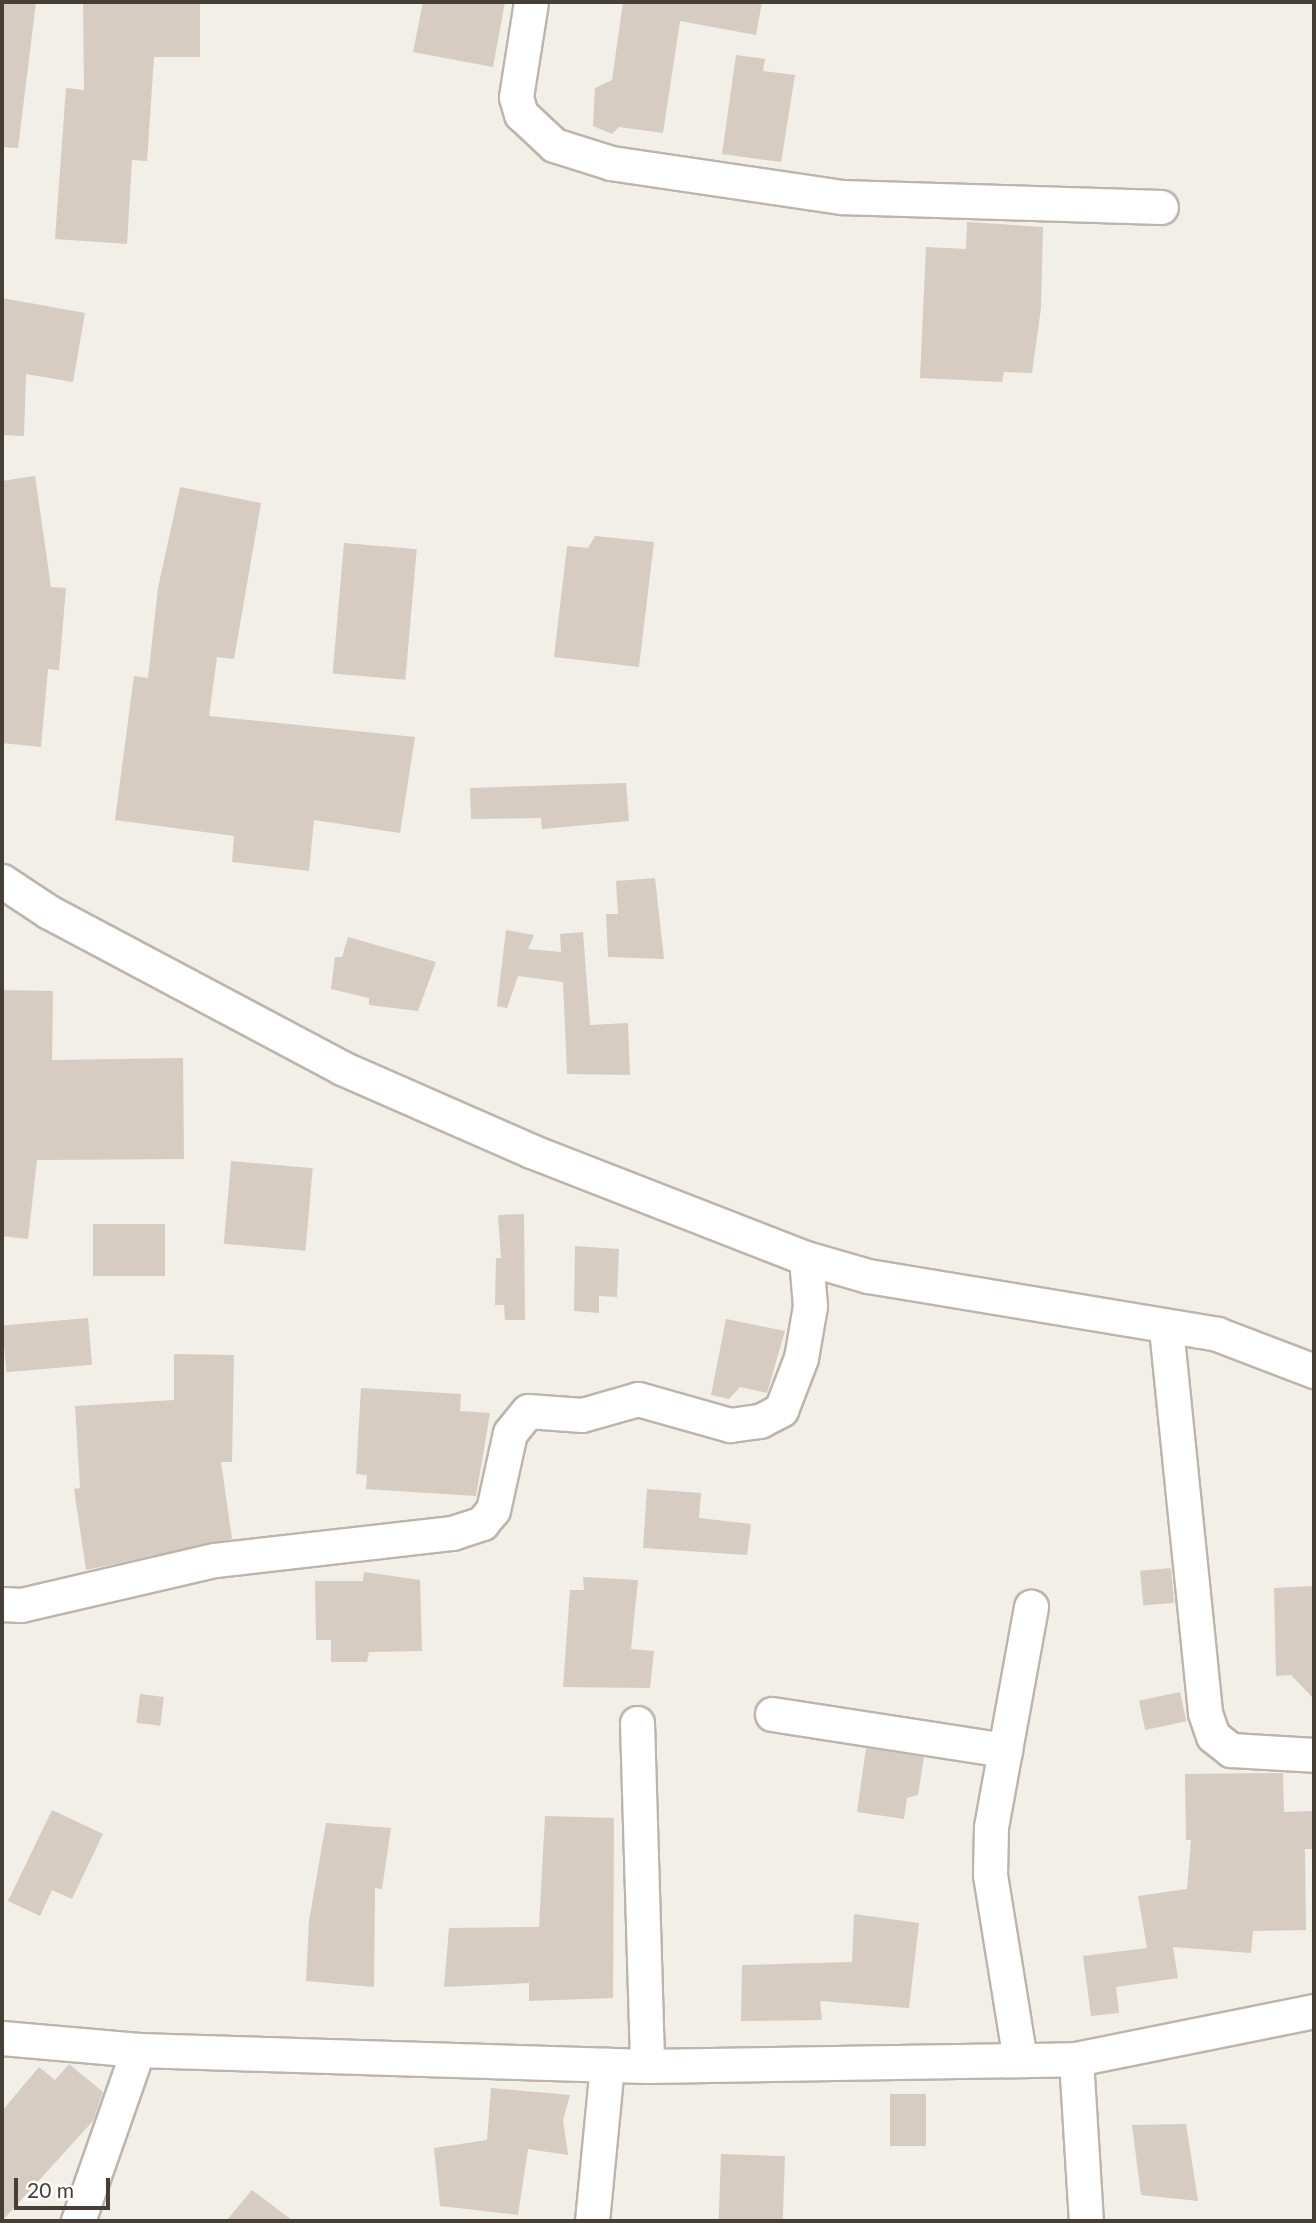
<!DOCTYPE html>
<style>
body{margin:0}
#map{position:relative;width:1316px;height:2223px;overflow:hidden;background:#f2eee8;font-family:Lato,sans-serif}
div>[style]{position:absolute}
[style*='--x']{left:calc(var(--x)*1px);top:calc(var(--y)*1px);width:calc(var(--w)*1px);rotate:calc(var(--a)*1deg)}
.building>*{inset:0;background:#d6ccc2;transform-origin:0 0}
.roads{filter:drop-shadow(2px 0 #bdb5ac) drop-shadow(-2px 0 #bdb5ac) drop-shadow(0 2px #bdb5ac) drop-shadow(0 -2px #bdb5ac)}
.street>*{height:33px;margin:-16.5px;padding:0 16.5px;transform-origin:16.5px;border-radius:16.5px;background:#fff}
span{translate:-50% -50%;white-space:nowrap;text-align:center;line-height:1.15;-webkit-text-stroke:7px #fff;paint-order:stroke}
.frame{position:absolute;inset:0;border:4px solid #453f38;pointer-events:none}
.scale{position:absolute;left:14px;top:2178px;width:96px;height:32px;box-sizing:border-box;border:4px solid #453f38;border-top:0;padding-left:9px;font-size:21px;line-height:24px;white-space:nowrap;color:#453f38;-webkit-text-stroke:5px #fff;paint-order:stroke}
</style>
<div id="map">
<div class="building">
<i style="clip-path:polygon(2px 2px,36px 2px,18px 148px,2px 147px)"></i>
<i style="clip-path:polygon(83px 2px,200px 2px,200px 57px,154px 57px,147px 161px,132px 160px,127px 244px,55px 239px,66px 88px,84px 90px)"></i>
<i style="clip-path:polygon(423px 2px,505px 2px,493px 67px,413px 52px)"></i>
<i style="clip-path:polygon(623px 2px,762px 2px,756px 35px,680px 21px,663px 133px,619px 127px,612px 134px,593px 126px,595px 88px,612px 80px)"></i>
<i style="clip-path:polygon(736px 55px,765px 59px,763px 71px,795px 75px,781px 162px,722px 154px)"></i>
<i style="clip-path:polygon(967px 222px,1043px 227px,1041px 308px,1032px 373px,1004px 372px,1002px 382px,920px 378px,926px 247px,966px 249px)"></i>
<i style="clip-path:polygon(2px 298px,85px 313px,73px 382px,26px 374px,24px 436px,2px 435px)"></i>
<i style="clip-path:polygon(35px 476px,51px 587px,66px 588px,59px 670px,48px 669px,41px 747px,2px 743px,2px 481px)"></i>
<i style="clip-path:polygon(180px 487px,261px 503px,234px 659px,217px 657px,209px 716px,415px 737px,400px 833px,314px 820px,309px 871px,232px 862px,234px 836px,115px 820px,134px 676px,148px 678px,158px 588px)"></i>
<i style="clip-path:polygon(595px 536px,654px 542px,639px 667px,554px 657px,567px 546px,588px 548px)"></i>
<i style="left:344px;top:543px;width:73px;height:131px;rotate:5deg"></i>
<i style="clip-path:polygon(626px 783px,629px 821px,542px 829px,541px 818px,471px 819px,470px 788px)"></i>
<i style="clip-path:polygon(655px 878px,664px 959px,608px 957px,606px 914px,618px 914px,616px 881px)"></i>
<i style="clip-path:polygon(506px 930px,534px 935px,528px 949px,561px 952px,560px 934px,583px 932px,590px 1025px,628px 1023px,630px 1075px,567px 1074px,563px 982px,518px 976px,507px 1008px,497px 1006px)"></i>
<i style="clip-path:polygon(348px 937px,436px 962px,418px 1011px,369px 1005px,369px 998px,331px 989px,335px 957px,342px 957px)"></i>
<i style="clip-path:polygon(2px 990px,53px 991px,52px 1060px,183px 1058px,184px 1159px,37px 1160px,28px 1239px,2px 1236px)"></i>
<i style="left:231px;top:1161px;width:82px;height:83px;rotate:5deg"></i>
<i style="clip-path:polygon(524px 1214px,525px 1320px,505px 1320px,504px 1305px,495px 1305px,496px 1258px,501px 1258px,498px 1215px)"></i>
<i style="left:93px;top:1224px;width:72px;height:52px"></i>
<i style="clip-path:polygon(575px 1246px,619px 1249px,617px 1297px,599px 1296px,599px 1313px,574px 1311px)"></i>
<i style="left:88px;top:1318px;width:47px;height:86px;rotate:85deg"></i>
<i style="clip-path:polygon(726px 1319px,785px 1331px,767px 1393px,740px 1387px,729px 1399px,711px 1395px)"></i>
<i style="clip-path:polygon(174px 1354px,234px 1355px,232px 1462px,221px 1462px,232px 1539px,86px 1570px,74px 1489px,80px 1488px,75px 1406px,174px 1400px)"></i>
<i style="clip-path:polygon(361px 1388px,461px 1394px,460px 1411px,490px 1413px,476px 1496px,366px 1489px,367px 1475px,356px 1474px)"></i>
<i style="clip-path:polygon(647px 1489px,701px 1493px,699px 1518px,751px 1524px,747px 1555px,643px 1548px)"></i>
<i style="left:1171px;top:1568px;width:35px;height:31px;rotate:85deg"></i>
<i style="clip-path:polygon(364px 1572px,420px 1580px,422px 1651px,369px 1652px,367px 1662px,331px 1662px,331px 1640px,316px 1640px,315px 1581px,363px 1581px)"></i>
<i style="clip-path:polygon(583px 1577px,638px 1580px,631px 1649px,654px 1651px,650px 1688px,563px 1687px,570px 1590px,584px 1590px)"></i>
<i style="clip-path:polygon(1314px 1586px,1314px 1699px,1291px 1675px,1276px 1676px,1274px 1588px)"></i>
<i style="left:1180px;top:1692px;width:30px;height:42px;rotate:78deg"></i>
<i style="left:140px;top:1694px;width:24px;height:29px;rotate:7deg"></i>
<i style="clip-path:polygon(866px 1748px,924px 1757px,918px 1795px,907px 1798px,904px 1819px,857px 1812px)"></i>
<i style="clip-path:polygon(1283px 1773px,1284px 1812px,1314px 1811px,1314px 1849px,1305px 1849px,1306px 1930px,1253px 1931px,1251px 1953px,1173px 1947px,1178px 1978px,1116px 1987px,1119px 2013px,1091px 2016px,1083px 1956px,1147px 1948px,1138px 1896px,1187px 1889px,1191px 1840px,1186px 1840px,1185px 1774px)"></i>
<i style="clip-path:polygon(52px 1810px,103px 1834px,72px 1899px,52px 1890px,40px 1916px,8px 1901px)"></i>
<i style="clip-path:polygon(545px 1816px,614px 1818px,613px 1998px,529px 2001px,529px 1983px,444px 1987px,449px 1928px,539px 1927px)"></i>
<i style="clip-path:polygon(326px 1823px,391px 1828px,382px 1889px,375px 1888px,374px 1987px,306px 1981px,309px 1921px)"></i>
<i style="clip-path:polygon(854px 1914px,919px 1923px,909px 2008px,820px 2001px,822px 2020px,741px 2021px,742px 1965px,852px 1962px)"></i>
<i style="clip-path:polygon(69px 2064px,103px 2092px,93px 2121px,2px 2221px,2px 2111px,39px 2067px,55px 2080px)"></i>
<i style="clip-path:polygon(491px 2088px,570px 2095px,563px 2120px,568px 2155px,528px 2149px,518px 2215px,440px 2206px,434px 2148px,487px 2140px)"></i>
<i style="left:890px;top:2094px;width:36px;height:52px"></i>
<i style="clip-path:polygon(1186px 2124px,1198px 2201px,1141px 2195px,1132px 2125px)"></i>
<i style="left:721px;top:2154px;width:64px;height:65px;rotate:2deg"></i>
<i style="clip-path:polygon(252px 2190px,293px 2221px,226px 2221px)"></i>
</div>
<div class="roads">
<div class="street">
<i style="--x:531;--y:2;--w:96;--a:99"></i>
<i style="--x:516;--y:97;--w:18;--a:74"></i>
<i style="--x:521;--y:114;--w:45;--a:43.2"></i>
<i style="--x:554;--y:145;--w:60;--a:17.5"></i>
<i style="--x:611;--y:163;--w:233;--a:8.4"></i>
<i style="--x:842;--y:197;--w:319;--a:1.8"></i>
<i style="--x:2;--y:881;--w:56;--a:33.4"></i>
<i style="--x:49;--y:912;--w:332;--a:28"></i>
<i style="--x:342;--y:1068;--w:206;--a:23.7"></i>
<i style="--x:531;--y:1151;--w:295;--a:21.3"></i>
<i style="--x:806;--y:1258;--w:65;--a:16.2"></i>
<i style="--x:868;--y:1276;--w:354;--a:9.4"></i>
<i style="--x:1217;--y:1334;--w:104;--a:20.9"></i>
<i style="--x:1166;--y:1328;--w:387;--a:84.2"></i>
<i style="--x:1205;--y:1713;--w:24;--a:71"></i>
<i style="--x:1213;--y:1736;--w:23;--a:38"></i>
<i style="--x:1231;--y:1750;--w:83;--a:3.4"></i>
<i style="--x:2;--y:1604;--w:19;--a:3"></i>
<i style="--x:21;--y:1605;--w:199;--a:-13.1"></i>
<i style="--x:215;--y:1560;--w:239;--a:-6.5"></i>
<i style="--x:452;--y:1533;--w:32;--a:-18"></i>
<i style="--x:482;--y:1523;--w:17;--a:-50"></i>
<i style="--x:493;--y:1510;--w:79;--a:-77.6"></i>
<i style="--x:510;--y:1433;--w:28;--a:-51"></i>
<i style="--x:528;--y:1411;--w:54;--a:4.2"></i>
<i style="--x:582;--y:1415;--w:58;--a:-15.9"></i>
<i style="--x:638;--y:1399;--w:96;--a:15.8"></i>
<i style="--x:730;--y:1425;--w:30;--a:-8"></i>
<i style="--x:760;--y:1421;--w:24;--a:-28"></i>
<i style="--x:781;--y:1410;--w:56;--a:-69"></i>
<i style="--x:801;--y:1358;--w:53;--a:-80.2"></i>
<i style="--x:810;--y:1306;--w:48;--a:-94.8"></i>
<i style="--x:772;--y:1714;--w:236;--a:8.8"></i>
<i style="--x:637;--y:1723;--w:343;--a:88.3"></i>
<i style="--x:2;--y:2038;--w:137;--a:5"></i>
<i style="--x:138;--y:2050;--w:509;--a:1.8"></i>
<i style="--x:647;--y:2066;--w:429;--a:-0.9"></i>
<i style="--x:1076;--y:2059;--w:243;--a:-11.4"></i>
<i style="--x:1076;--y:2059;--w:162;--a:86.5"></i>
<i style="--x:1020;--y:2060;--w:187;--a:-99.2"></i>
<i style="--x:990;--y:1875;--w:48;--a:-88.8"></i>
<i style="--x:991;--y:1827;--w:224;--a:-79.7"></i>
<i style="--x:78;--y:2221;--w:181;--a:-70.7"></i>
<i style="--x:592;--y:2221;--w:157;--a:-84.5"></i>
</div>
</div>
<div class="frame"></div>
<div class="scale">20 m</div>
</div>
